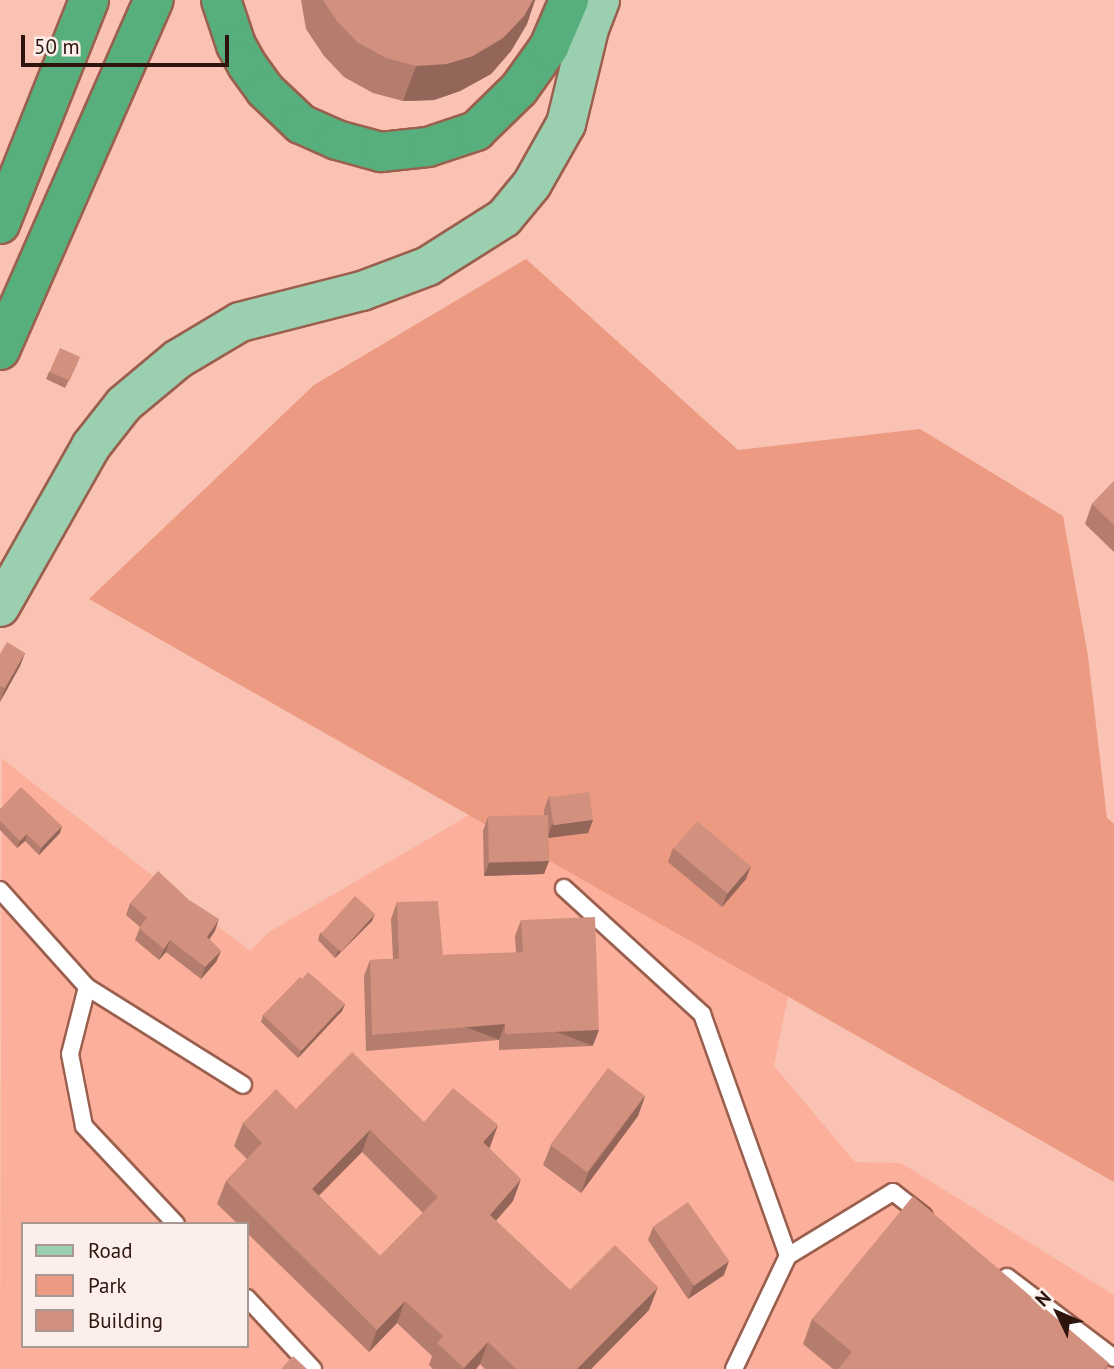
<!DOCTYPE html>
<style>
body{margin:0}
#map{position:relative;width:1114px;height:1369px;overflow:hidden;background:#f9c2b2;font-family:"PT Sans",sans-serif}
div>[style]{position:absolute}
[style*='--x']{left:calc(var(--x)*1px);top:calc(var(--y)*1px);width:calc(var(--w)*1px);rotate:calc(var(--a)*1deg)}
.built>*{inset:0;background:#fcb09b}
.green>*{inset:0;background:#ed9a82}
.roads{filter:drop-shadow(2px 0 #9b5f4e) drop-shadow(-2px 0 #9b5f4e) drop-shadow(0 2px #9b5f4e) drop-shadow(0 -2px #9b5f4e)}
.service>*{height:16px;margin:-8px;padding:0 8px;transform-origin:8px;border-radius:8px;background:#fff}
.primary>*{height:38px;margin:-19px;padding:0 19px;transform-origin:19px;border-radius:19px;background:#9acfb0}
.motorway>*{height:38px;margin:-19px;padding:0 19px;transform-origin:19px;border-radius:19px;background:#56af7c}
.wall>*{inset:0;background:#b57d6d}
.shaded-wall>*{inset:0;background:#936659;transform-origin:0 0}
.building>*{inset:0;background:#d2917f;transform-origin:0 0}
span{translate:-50% -50%;white-space:nowrap;text-align:center;line-height:1.15;-webkit-text-stroke:7px #fceeea;paint-order:stroke}
.legend{position:absolute;left:21px;top:1222px;width:228px;height:126px;box-sizing:border-box;background:#fceeea;border:2px solid #a99792;margin:0;padding:9px 12px;list-style:none;font-size:21px;color:#2d150e}
.legend li{display:flex;align-items:center;gap:14px;height:35px}
.legend b{width:35px;border:2px solid #a99792}
.north{position:absolute;left:1023px;top:1278px;width:70px;height:70px;-webkit-text-stroke:5px #fceeea;paint-order:stroke;rotate:314deg;font-size:19px;font-weight:700;line-height:28px;text-align:center;color:#2d150e}
.north::after{content:'';display:block;margin:auto;width:24px;height:32px;background:#2d150e;clip-path:polygon(50% 0,100% 100%,50% 72%,0 100%)}
.scale{position:absolute;left:21px;top:35px;width:208px;height:32px;box-sizing:border-box;border:4px solid #2d150e;border-top:0;padding-left:9px;font-size:21px;line-height:24px;white-space:nowrap;color:#2d150e;-webkit-text-stroke:5px #fceeea;paint-order:stroke}
</style>
<div id="map">
<div class="built">
<i style="clip-path:polygon(evenodd,2px 759px,250px 951px,269px 932px,514px 789px,791px 982px,774px 1066px,855px 1162px,901px 1163px,1114px 1295px,1114px 1369px,0 1369px,2px 759px,23px 1224px,247px 1224px,247px 1346px,23px 1346px,23px 1224px)"></i>
</div>
<div class="green">
<i style="clip-path:polygon(526px 259px,738px 450px,920px 429px,1063px 516px,1088px 656px,1107px 818px,1114px 824px,1114px 1182px,89px 599px,314px 385px)"></i>
</div>
<div class="roads">
<div class="service">
<i style="--x:564;--y:888;--w:187;--a:42.4"></i>
<i style="--x:702;--y:1014;--w:257;--a:70.4"></i>
<i style="--x:0;--y:890;--w:130;--a:48.1"></i>
<i style="--x:87;--y:987;--w:69;--a:104.2"></i>
<i style="--x:70;--y:1054;--w:73;--a:79"></i>
<i style="--x:84;--y:1126;--w:134;--a:46.8"></i>
<i style="--x:87;--y:987;--w:184;--a:32.1"></i>
<i style="--x:1007;--y:1277;--w:134;--a:37.1"></i>
<i style="--x:247;--y:1298;--w:97;--a:47.1"></i>
<i style="--x:734;--y:1369;--w:125;--a:-64.5"></i>
<i style="--x:788;--y:1256;--w:123;--a:-31.4"></i>
<i style="--x:893;--y:1192;--w:39;--a:38"></i>
</div>
<div class="primary">
<i style="--x:0;--y:607;--w:185;--a:-60.5"></i>
<i style="--x:91;--y:446;--w:53;--a:-51.8"></i>
<i style="--x:124;--y:404;--w:70;--a:-39.8"></i>
<i style="--x:178;--y:359;--w:72;--a:-30.8"></i>
<i style="--x:240;--y:322;--w:126;--a:-14.3"></i>
<i style="--x:362;--y:291;--w:71;--a:-20.7"></i>
<i style="--x:428;--y:266;--w:90;--a:-32.3"></i>
<i style="--x:504;--y:218;--w:44;--a:-50.5"></i>
<i style="--x:532;--y:184;--w:69;--a:-60.5"></i>
<i style="--x:566;--y:124;--w:98;--a:-76.4"></i>
<i style="--x:589;--y:29;--w:31;--a:-69"></i>
</div>
<div class="motorway">
<i style="--x:221;--y:0;--w:47;--a:71.6"></i>
<i style="--x:236;--y:45;--w:23;--a:61"></i>
<i style="--x:247;--y:65;--w:31;--a:54"></i>
<i style="--x:265;--y:90;--w:50;--a:43.4"></i>
<i style="--x:301;--y:124;--w:39;--a:24"></i>
<i style="--x:337;--y:140;--w:46;--a:15.3"></i>
<i style="--x:381;--y:152;--w:47;--a:-6.1"></i>
<i style="--x:428;--y:147;--w:51;--a:-18.4"></i>
<i style="--x:476;--y:131;--w:60;--a:-44.3"></i>
<i style="--x:519;--y:89;--w:52;--a:-54.5"></i>
<i style="--x:549;--y:47;--w:51;--a:-66.9"></i>
<i style="--x:0;--y:224;--w:241;--a:-68.3"></i>
<i style="--x:0;--y:350;--w:382;--a:-66.3"></i>
</div>
</div>
<div class="wall">
<i style="clip-path:polygon(301px 0,535px 0,527px 24px,511px 51px,491px 74px,460px 91px,434px 100px,403px 101px,373px 93px,344px 77px,324px 56px,306px 29px)"></i>
<i style="clip-path:polygon(77px 364px,65px 388px,46px 379px,49px 372px)"></i>
<i style="clip-path:polygon(1114px 481px,1114px 552px,1085px 524px,1092px 504px)"></i>
<i style="clip-path:polygon(25px 653px,20px 666px,0 702px,0 654px)"></i>
<i style="clip-path:polygon(549px 796px,593px 820px,588px 833px,548px 838px,549px 861px,544px 874px,484px 876px,483px 831px,488px 817px,544px 816px,544px 810px)"></i>
<i style="clip-path:polygon(0 809px,60px 833px,39px 855px,25px 841px,17px 848px,0 830px)"></i>
<i style="clip-path:polygon(673px 848px,746px 879px,722px 907px,668px 862px)"></i>
<i style="clip-path:polygon(397px 902px,443px 955px,516px 953px,515px 936px,521px 920px,593px 1046px,499px 1050px,499px 1040px,366px 1051px,364px 976px,370px 960px,393px 959px,391px 919px)"></i>
<i style="clip-path:polygon(130px 903px,215px 931px,209px 939px,221px 951px,216px 962px,201px 979px,166px 952px,159px 960px,135px 940px,140px 927px,126px 915px)"></i>
<i style="clip-path:polygon(372px 921px,335px 958px,318px 940px,320px 933px)"></i>
<i style="clip-path:polygon(302px 979px,345px 1004px,342px 1011px,298px 1058px,261px 1022px,263px 1015px)"></i>
<i style="clip-path:polygon(645px 1096px,638px 1116px,581px 1193px,543px 1165px,551px 1145px)"></i>
<i style="clip-path:polygon(evenodd,296px 1109px,424px 1122px,489px 1148px,513px 1201px,496px 1221px,570px 1290px,649px 1310px,591px 1369px,485px 1369px,480px 1364px,476px 1369px,433px 1369px,429px 1365px,432px 1356px,397px 1323px,369px 1352px,247px 1233px,247px 1224px,238px 1224px,217px 1204px,226px 1181px,247px 1159px,234px 1146px,243px 1123px,296px 1109px,362px 1152px,423px 1213px,380px 1256px,319px 1196px,362px 1152px)"></i>
<i style="clip-path:polygon(653px 1227px,724px 1275px,688px 1299px,648px 1240px)"></i>
<i style="clip-path:polygon(812px 1319px,1109px 1363px,1107px 1369px,833px 1369px,803px 1344px)"></i>
</div>
<div class="shaded-wall">
<i style="clip-path:polygon(533px 0,535px 0,527px 24px,511px 51px,491px 74px,460px 91px,434px 100px,403px 101px,416px 66px)"></i>
<i style="clip-path:polygon(25px 653px,20px 666px,0 702px,5px 688px)"></i>
<i style="clip-path:polygon(593px 820px,588px 833px,547px 838px,552px 824px)"></i>
<i style="clip-path:polygon(62px 826px,60px 833px,39px 855px,41px 848px)"></i>
<i style="clip-path:polygon(27px 834px,25px 841px,17px 848px,20px 841px)"></i>
<i style="clip-path:polygon(549px 861px,544px 874px,484px 876px,489px 863px)"></i>
<i style="clip-path:polygon(751px 866px,746px 879px,722px 907px,727px 894px)"></i>
<i style="clip-path:polygon(375px 914px,372px 921px,335px 958px,338px 951px)"></i>
<i style="clip-path:polygon(219px 919px,215px 931px,203px 949px,207px 937px)"></i>
<i style="clip-path:polygon(170px 940px,166px 952px,159px 960px,164px 949px)"></i>
<i style="clip-path:polygon(221px 951px,216px 962px,201px 979px,205px 967px)"></i>
<i style="clip-path:polygon(345px 1004px,342px 1011px,298px 1058px,301px 1051px)"></i>
<i style="left:505px;top:1024px;width:17px;height:133px;rotate:111deg"></i>
<i style="left:599px;top:1030px;width:17px;height:94px;rotate:111deg"></i>
<i style="clip-path:polygon(645px 1096px,638px 1116px,581px 1193px,588px 1173px)"></i>
<i style="clip-path:polygon(498px 1125px,490px 1147px,475px 1165px,483px 1142px)"></i>
<i style="clip-path:polygon(370px 1130px,362px 1152px,303px 1211px,312px 1189px)"></i>
<i style="clip-path:polygon(521px 1179px,513px 1201px,481px 1237px,490px 1215px)"></i>
<i style="clip-path:polygon(729px 1261px,724px 1275px,688px 1299px,693px 1286px)"></i>
<i style="clip-path:polygon(658px 1287px,649px 1310px,591px 1369px,577px 1369px)"></i>
<i style="clip-path:polygon(405px 1301px,397px 1323px,369px 1352px,377px 1330px)"></i>
<i style="clip-path:polygon(488px 1342px,480px 1364px,476px 1369px,463px 1369px)"></i>
</div>
<div class="building">
<i style="clip-path:polygon(323px 0,533px 0,524px 16px,503px 38px,473px 56px,447px 64px,416px 66px,386px 58px,357px 42px,337px 21px)"></i>
<i style="left:60px;top:348px;width:22px;height:26px;rotate:24deg"></i>
<i style="clip-path:polygon(1114px 481px,1114px 525px,1092px 504px)"></i>
<i style="clip-path:polygon(7px 642px,25px 653px,5px 688px,0 686px,0 654px)"></i>
<i style="clip-path:polygon(21px 787px,62px 826px,41px 848px,27px 834px,20px 841px,0 821px,0 809px)"></i>
<i style="left:589px;top:792px;width:28px;height:40px;rotate:82deg"></i>
<i style="left:548px;top:815px;width:46px;height:60px;rotate:89deg"></i>
<i style="left:697px;top:821px;width:70px;height:36px;rotate:40deg"></i>
<i style="clip-path:polygon(158px 871px,189px 900px,219px 919px,207px 937px,221px 951px,205px 967px,170px 940px,164px 949px,139px 928px,147px 918px,130px 903px)"></i>
<i style="left:355px;top:896px;width:27px;height:51px;rotate:42deg"></i>
<i style="clip-path:polygon(438px 901px,443px 955px,523px 952px,521px 920px,595px 917px,599px 1030px,505px 1034px,505px 1024px,372px 1035px,370px 960px,399px 959px,397px 902px)"></i>
<i style="clip-path:polygon(308px 972px,345px 1004px,301px 1051px,263px 1015px,300px 977px,302px 979px)"></i>
<i style="clip-path:polygon(evenodd,352px 1052px,424px 1122px,453px 1088px,498px 1125px,483px 1142px,521px 1179px,490px 1215px,570px 1290px,615px 1245px,658px 1287px,577px 1369px,516px 1369px,488px 1342px,464px 1368px,437px 1343px,443px 1336px,405px 1301px,377px 1330px,226px 1181px,262px 1143px,243px 1123px,276px 1089px,296px 1109px,352px 1052px,370px 1130px,438px 1197px,380px 1256px,312px 1189px,370px 1130px)"></i>
<i style="left:608px;top:1068px;width:46px;height:96px;rotate:37deg"></i>
<i style="clip-path:polygon(913px 1196px,1109px 1363px,1104px 1369px,838px 1369px,852px 1352px,812px 1319px)"></i>
<i style="left:688px;top:1202px;width:72px;height:43px;rotate:55deg"></i>
<i style="clip-path:polygon(293px 1356px,307px 1369px,281px 1369px)"></i>
</div>
<ul class="legend">
<li><b style="height:9px;background:#9acfb0"></b>Road</li>
<li><b style="height:19px;background:#ed9a82"></b>Park</li>
<li><b style="height:19px;background:#d2917f"></b>Building</li>
</ul>
<div class="north">N</div>
<div class="scale">50 m</div>
</div>
